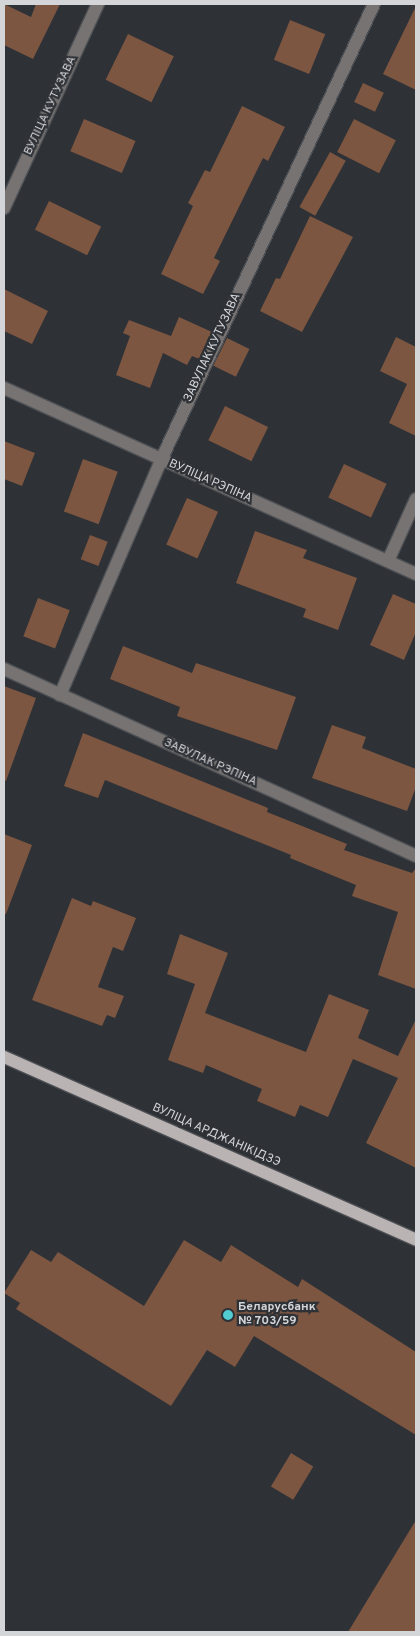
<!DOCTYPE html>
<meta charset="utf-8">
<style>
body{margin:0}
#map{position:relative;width:420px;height:1636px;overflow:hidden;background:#2e3136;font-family:Overpass,sans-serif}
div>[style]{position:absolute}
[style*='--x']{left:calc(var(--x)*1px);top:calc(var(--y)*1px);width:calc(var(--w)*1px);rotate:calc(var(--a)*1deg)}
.building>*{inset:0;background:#7c5641;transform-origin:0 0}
.roads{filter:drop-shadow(1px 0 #4c4f53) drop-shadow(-1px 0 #4c4f53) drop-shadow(0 1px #4c4f53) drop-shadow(0 -1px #4c4f53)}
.minor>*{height:12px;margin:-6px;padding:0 6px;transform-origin:6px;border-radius:6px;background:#767372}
.major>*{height:12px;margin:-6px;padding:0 6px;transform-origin:6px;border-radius:6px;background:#bab3b3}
.dots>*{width:14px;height:14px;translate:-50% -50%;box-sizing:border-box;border:2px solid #2e3136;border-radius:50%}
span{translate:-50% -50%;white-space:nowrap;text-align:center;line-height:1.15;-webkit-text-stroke:4.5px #2e3136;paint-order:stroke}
.street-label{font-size:12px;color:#d3d5d8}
.poi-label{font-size:12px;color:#d3d5d8;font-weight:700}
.left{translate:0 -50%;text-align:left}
.frame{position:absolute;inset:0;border:5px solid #d3d5d8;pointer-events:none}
</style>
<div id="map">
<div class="building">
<i style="clip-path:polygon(4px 4px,31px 17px,36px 4px,60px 4px,33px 59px,4px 45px)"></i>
<i style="clip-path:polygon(416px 6px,416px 90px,383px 74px)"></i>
<i style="left:290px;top:20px;width:38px;height:43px;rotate:22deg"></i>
<i style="left:128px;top:34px;width:51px;height:51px;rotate:26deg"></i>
<i style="left:363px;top:83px;width:23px;height:21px;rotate:25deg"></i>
<i style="clip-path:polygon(242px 106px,285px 127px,268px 161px,263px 158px,214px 258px,220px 261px,203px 294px,161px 274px,193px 206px,188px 203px,205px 170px,210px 172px)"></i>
<i style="left:84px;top:119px;width:56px;height:35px;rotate:23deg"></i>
<i style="left:354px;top:119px;width:47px;height:37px;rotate:27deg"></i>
<i style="left:330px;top:152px;width:18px;height:63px;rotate:29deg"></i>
<i style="left:49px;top:201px;width:58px;height:32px;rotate:26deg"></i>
<i style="clip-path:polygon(310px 216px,353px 237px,302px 332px,260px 311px,276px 278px,280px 279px)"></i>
<i style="clip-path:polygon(4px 289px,48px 311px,32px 344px,4px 331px)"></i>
<i style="clip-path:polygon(179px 317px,212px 332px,199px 359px,192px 356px,187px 365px,163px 353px,150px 388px,116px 375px,130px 336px,123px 333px,129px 320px,171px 336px)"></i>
<i style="clip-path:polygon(396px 337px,416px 347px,416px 436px,389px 423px,407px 384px,380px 371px)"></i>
<i style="left:227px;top:338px;width:25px;height:31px;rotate:26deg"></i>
<i style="left:225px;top:406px;width:48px;height:38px;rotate:26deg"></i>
<i style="clip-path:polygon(4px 441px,35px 453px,22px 486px,4px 479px)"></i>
<i style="left:83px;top:459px;width:37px;height:56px;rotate:20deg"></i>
<i style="left:344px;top:464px;width:47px;height:37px;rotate:25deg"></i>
<i style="left:187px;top:498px;width:34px;height:51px;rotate:24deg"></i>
<i style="clip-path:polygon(255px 531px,307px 550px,303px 558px,357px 578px,338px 630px,303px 617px,306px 609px,236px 583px)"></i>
<i style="left:90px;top:535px;width:19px;height:26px;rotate:21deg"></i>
<i style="clip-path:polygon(393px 594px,416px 604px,416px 632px,404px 660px,370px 645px)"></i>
<i style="left:38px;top:598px;width:34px;height:41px;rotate:21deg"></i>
<i style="clip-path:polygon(123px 646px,192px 673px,196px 663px,296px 697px,277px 750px,177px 716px,180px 707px,110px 679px)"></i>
<i style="clip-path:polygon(4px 686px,36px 698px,6px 781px,4px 780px)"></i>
<i style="clip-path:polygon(332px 725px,366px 737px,362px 748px,416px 769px,416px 787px,407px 811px,312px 778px)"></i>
<i style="clip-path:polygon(83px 733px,268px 808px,267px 812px,347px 844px,344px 850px,412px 873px,416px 868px,416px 989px,378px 975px,398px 912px,352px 896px,356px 885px,290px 858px,291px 855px,105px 780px,98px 798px,64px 786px)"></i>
<i style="clip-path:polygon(4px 834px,32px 845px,6px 914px,4px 914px)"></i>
<i style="clip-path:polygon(72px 898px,91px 906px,93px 901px,136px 918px,123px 951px,113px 947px,98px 987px,124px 996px,115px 1018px,107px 1015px,102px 1026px,32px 1000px)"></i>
<i style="clip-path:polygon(180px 934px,228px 953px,205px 1013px,306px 1052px,329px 994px,369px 1010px,358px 1038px,398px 1056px,416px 1019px,416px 1168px,366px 1143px,398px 1078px,353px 1059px,328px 1117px,300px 1105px,295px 1117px,257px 1101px,262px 1089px,206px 1065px,203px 1073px,168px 1060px,195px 984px,167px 974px)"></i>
<i style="clip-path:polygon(184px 1240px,221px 1262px,231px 1245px,298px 1287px,302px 1279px,416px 1352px,416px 1435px,254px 1336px,235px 1367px,207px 1350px,171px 1406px,16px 1309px,20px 1303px,4px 1293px,31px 1250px,51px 1262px,58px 1252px,144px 1306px)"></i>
<i style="left:291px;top:1453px;width:26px;height:39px;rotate:31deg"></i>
<i style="clip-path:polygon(416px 1520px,416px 1632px,348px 1632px)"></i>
</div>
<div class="roads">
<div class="minor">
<i style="--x:4;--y:208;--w:225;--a:-65.3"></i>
<i style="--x:4;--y:388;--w:452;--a:24.3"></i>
<i style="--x:388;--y:561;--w:68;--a:-65.7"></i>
<i style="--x:4;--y:669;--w:452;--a:24.4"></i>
<i style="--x:60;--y:695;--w:256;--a:-66.7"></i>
<i style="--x:161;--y:460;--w:503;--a:-64.96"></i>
</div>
<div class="major">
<i style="--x:4;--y:1057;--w:451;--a:23.9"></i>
</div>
</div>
<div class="dots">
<i style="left:228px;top:1315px;background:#51ccd1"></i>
</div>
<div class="street-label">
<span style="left:51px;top:106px;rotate:-65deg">ВУЛІЦА КУТУЗАВА</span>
<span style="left:213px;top:348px;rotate:-65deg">ЗАВУЛАК КУТУЗАВА</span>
<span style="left:210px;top:482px;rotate:24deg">ВУЛІЦА РЭПІНА</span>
<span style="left:210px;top:763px;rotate:24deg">ЗАВУЛАК РЭПІНА</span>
<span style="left:216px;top:1136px;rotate:24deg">ВУЛІЦА АРДЖАНІКІДЗЭ</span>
</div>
<div class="poi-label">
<span class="left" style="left:238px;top:1315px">Беларусбанк<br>№ 703/59</span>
</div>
<div class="frame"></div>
</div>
